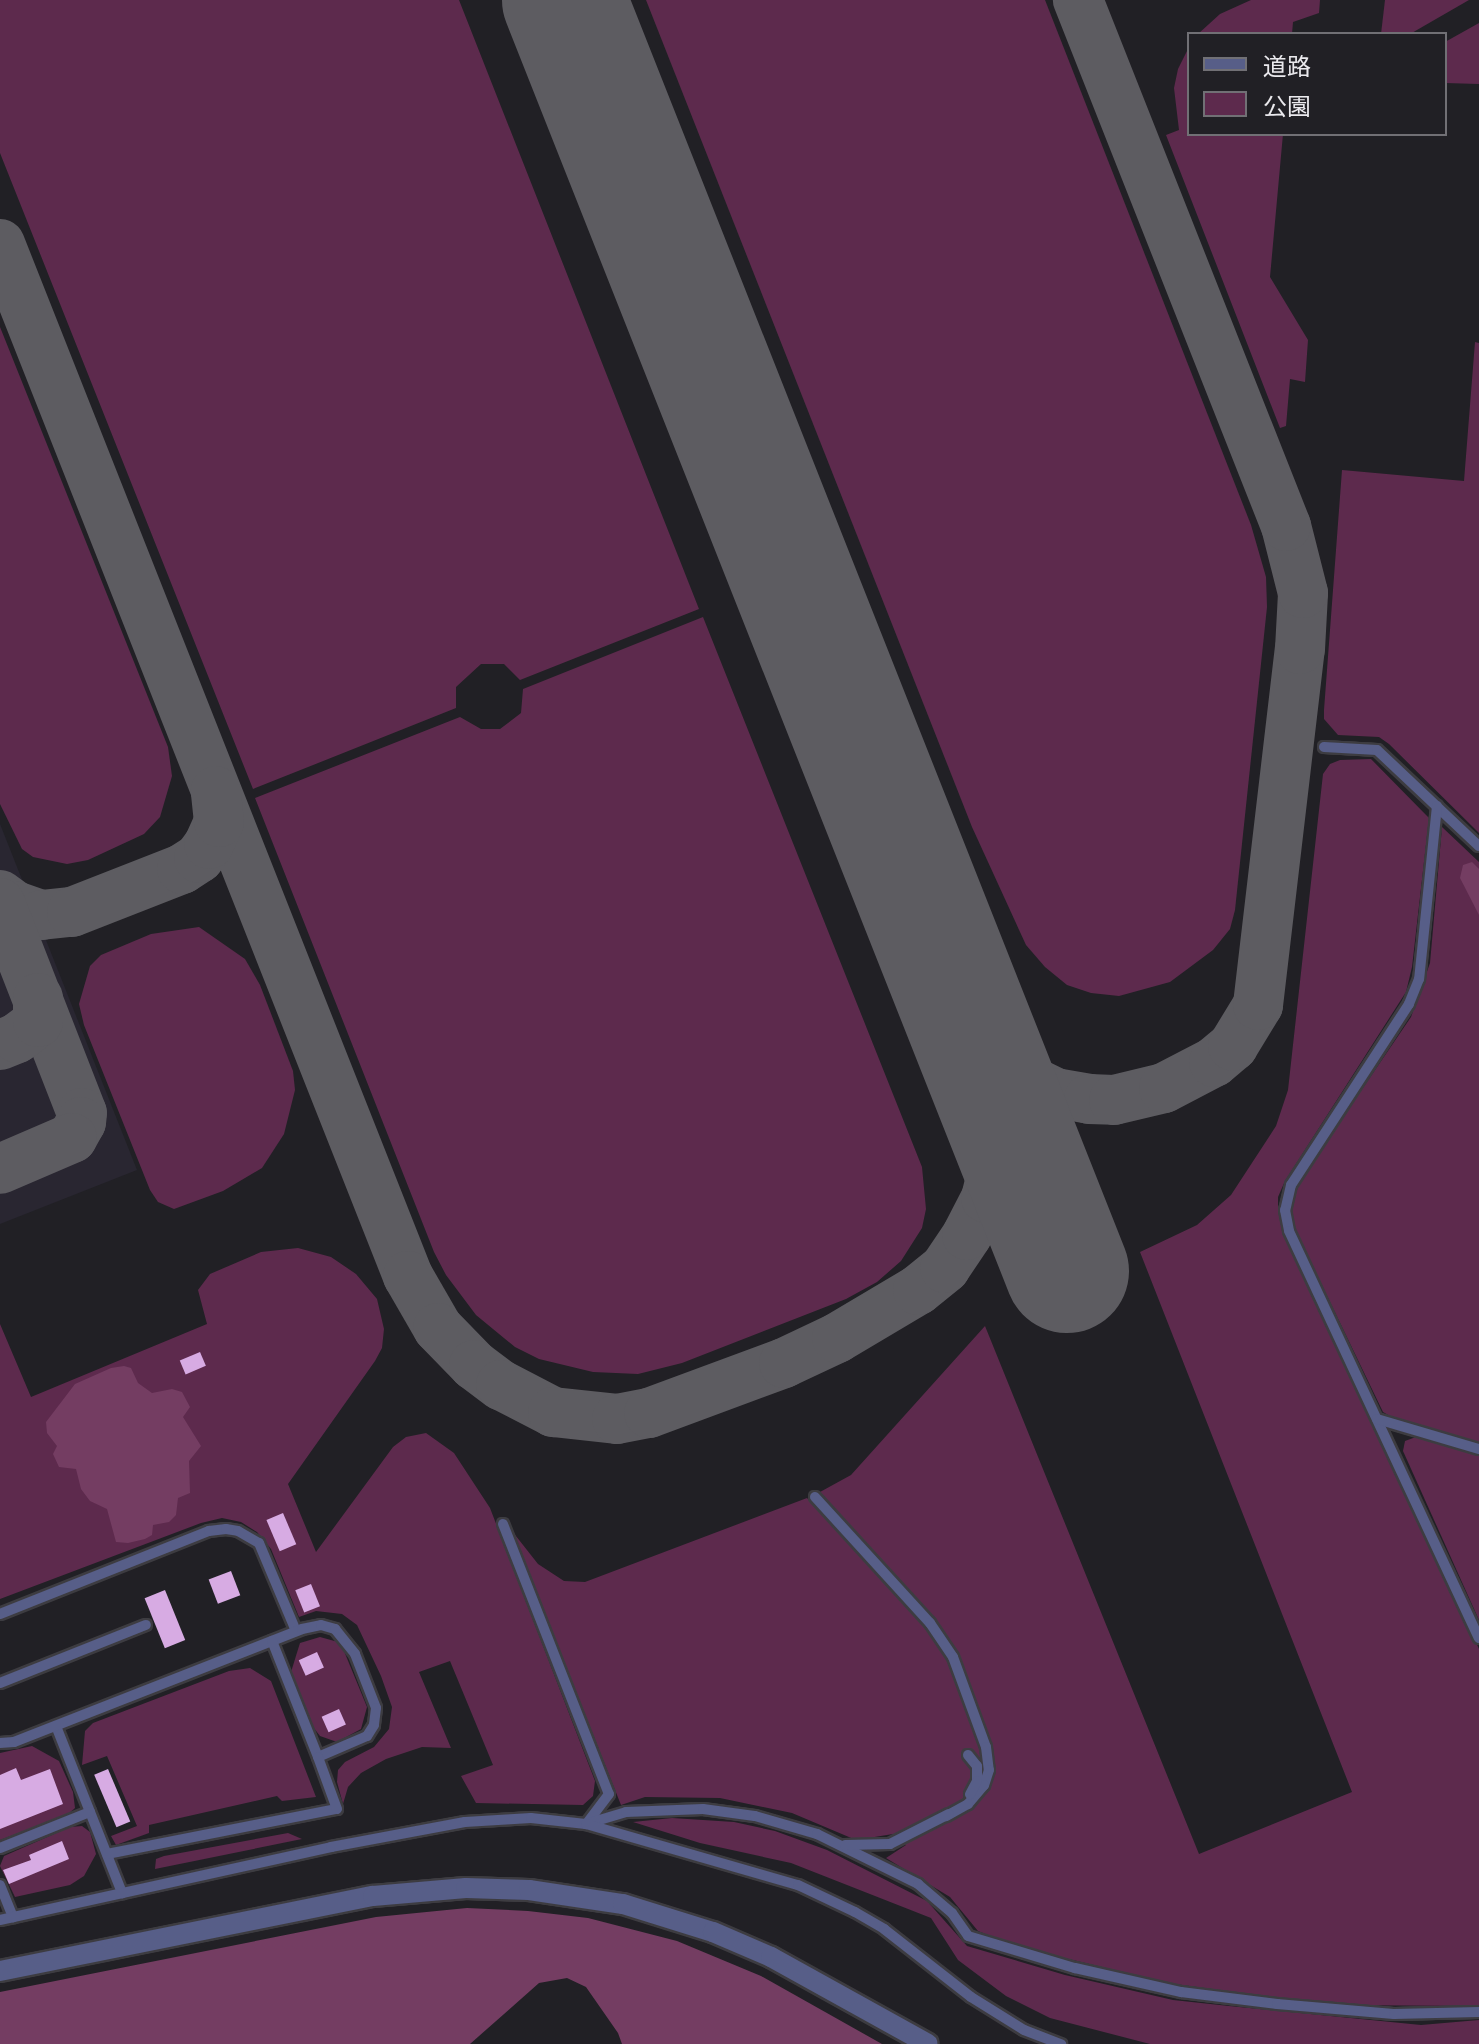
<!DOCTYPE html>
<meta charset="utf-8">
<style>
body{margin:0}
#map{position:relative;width:1479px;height:2044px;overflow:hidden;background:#212025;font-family:Literata,"Noto Sans JP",serif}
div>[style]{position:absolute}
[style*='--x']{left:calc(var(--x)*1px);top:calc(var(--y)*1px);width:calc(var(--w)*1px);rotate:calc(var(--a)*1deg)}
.built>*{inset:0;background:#292631}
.green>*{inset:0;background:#5d2a4d}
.forest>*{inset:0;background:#743d62}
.taxiway>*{height:50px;margin:-25px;padding:0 25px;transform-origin:25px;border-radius:25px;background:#5d5c61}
.runway>*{height:124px;margin:-62px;padding:0 62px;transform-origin:62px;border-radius:62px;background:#5d5c61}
.building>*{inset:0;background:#d7abe3;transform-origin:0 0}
.roads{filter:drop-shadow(2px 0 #3d3c41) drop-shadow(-2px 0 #3d3c41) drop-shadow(0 2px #3d3c41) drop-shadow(0 -2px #3d3c41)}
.service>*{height:10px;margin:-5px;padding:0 5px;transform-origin:5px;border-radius:5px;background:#575e88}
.tertiary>*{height:20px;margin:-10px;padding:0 10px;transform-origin:10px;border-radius:10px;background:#575e88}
span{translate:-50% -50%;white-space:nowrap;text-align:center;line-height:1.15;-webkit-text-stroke:8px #212025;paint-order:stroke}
.legend{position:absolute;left:1187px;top:32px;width:260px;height:104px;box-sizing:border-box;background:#212025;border:2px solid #717075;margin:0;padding:10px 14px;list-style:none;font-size:24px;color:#eae9ed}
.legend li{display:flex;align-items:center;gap:16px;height:40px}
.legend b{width:40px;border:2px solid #717075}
</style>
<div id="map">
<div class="built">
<i style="clip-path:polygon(0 824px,137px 1170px,0 1224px)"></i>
</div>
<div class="green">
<i style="clip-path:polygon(0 0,459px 0,699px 609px,520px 680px,504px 664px,481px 664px,456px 687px,456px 708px,253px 789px,0 153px)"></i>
<i style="clip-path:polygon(646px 0,1045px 0,1251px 525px,1266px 577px,1267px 607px,1235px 910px,1230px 929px,1213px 950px,1170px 982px,1119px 996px,1091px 993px,1067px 985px,1045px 967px,1026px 945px,972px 827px)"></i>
<i style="clip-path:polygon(1251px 0,1320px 0,1319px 13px,1293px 22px,1292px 34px,1198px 34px,1220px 14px)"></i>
<i style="clip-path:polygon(1385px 0,1469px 0,1410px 34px,1381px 34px)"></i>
<i style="clip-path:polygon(1479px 23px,1479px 84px,1445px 83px,1445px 42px)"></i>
<i style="clip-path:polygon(1189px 47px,1189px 134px,1283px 134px,1270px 277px,1308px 340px,1305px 382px,1290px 379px,1286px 426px,1280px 428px,1166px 135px,1179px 130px,1174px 88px,1178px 69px)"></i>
<i style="clip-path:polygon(0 327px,168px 747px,172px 776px,160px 817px,144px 834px,88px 860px,67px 864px,33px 857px,22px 849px,0 804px)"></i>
<i style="clip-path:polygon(1475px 342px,1479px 343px,1479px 833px,1389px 744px,1379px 737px,1338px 735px,1324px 719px,1324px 710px,1342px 470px,1464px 481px)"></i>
<i style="clip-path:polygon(703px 617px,922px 1167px,926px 1209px,922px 1228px,901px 1261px,877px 1282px,846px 1299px,682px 1363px,638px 1374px,593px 1372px,539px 1359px,515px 1347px,476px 1315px,446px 1275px,434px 1252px,255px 798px,460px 717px,481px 729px,500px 729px,521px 713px,523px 689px)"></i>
<i style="clip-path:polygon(1371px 759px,1429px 818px,1412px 967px,1406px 992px,1285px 1181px,1278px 1197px,1278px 1212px,1479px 1649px,1479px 2006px,1325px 2005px,1168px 1983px,1015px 1946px,978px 1931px,950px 1897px,886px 1858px,906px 1845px,893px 1834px,856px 1840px,792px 1813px,720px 1798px,645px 1797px,621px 1805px,512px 1531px,538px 1564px,564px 1581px,585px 1582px,807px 1498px,862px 1558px,871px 1549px,820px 1492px,851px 1475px,985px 1326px,1199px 1854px,1352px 1792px,1140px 1252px,1197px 1225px,1231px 1195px,1276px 1126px,1288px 1090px,1323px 774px,1330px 764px,1340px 760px)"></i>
<i style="clip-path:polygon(1442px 827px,1479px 862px,1479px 1445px,1397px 1420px,1383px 1412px,1290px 1219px,1295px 1188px,1411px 1017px,1430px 963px)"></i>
<i style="clip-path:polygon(199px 927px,245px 959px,260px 985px,293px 1071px,295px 1090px,284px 1134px,262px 1168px,223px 1191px,174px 1209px,158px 1202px,150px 1190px,84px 1025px,79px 1004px,90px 966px,101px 955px,151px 934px)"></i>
<i style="clip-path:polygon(298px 1248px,331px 1257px,356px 1274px,377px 1299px,384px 1329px,382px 1348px,375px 1361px,288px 1484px,316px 1552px,393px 1447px,406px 1437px,426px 1433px,454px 1453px,490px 1508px,595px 1781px,593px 1796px,583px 1805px,476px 1803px,461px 1776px,493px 1765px,450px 1661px,419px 1672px,451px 1748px,422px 1747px,386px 1759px,361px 1773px,348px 1787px,343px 1804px,337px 1782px,338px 1770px,345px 1762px,374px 1747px,389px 1729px,392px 1707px,381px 1676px,357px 1625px,342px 1614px,316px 1611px,299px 1617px,271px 1549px,257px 1532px,241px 1522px,222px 1518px,201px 1523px,0 1599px,0 1324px,31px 1397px,207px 1324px,198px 1290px,210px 1274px,261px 1252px)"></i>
<i style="clip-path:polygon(1424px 1434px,1479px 1451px,1479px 1620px,1403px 1451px,1405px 1441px)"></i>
<i style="clip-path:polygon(320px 1637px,338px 1642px,344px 1651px,367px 1707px,361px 1729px,337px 1742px,320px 1736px,313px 1727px,291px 1672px,300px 1643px)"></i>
<i style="clip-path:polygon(250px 1668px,271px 1681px,316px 1797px,282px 1801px,277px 1796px,149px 1825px,149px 1833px,116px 1845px,111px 1836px,137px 1826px,107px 1756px,82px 1765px,85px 1731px,93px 1723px,229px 1671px)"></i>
<i style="clip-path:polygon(32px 1746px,59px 1761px,73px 1792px,75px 1808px,67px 1815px,0 1840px,0 1753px)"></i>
<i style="clip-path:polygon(672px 1818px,734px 1822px,775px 1831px,827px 1850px,927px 1901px,967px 1946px,1065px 1975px,1173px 2000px,1229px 2006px,1421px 2025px,1479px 2020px,1479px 2044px,1150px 2044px,1050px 2018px,1006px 1996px,958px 1960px,931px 1918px,791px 1863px,700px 1843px,633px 1822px)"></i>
<i style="clip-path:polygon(82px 1826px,90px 1832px,96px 1854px,84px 1876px,70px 1885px,15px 1897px,0 1866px,4px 1856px,70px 1827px)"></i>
<i style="clip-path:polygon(288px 1833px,302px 1839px,155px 1869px,156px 1859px,164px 1856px)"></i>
</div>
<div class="forest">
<i style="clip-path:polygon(1472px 862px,1479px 869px,1479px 915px,1460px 878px,1463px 865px)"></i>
<i style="clip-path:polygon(124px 1366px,131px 1368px,138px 1383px,152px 1393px,172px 1389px,182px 1392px,190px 1407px,183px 1417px,201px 1446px,189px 1461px,190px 1493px,178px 1498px,176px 1515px,169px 1522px,153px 1525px,152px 1535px,145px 1539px,128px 1543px,116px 1542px,107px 1509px,90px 1501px,81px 1489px,76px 1469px,59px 1467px,53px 1454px,57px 1446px,47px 1433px,46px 1422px,75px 1384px,111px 1368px)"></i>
<i style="clip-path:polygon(467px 1908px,528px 1911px,588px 1918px,677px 1941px,761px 1976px,882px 2044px,622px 2044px,618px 2033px,586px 1987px,567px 1978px,539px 1983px,470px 2044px,0 2044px,0 1992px,376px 1917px)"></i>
</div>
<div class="taxiway">
<i style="--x:0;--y:244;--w:1110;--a:68.43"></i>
<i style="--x:408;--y:1276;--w:60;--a:60"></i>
<i style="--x:438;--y:1328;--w:52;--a:45.8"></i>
<i style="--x:474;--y:1365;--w:34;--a:37"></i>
<i style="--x:501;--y:1385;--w:59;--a:27.4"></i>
<i style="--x:553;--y:1412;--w:64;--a:6.2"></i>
<i style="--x:617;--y:1419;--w:33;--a:-11"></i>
<i style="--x:649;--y:1413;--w:144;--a:-20.3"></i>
<i style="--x:784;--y:1363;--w:59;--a:-25.3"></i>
<i style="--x:837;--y:1338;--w:94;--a:-30.7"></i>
<i style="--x:918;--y:1290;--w:35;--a:-39"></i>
<i style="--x:945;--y:1268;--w:40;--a:-56"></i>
<i style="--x:967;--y:1235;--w:42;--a:-62.8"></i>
<i style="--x:986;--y:1198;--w:37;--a:-76"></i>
<i style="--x:995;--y:1162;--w:73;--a:-90"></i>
<i style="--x:0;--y:895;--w:19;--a:36"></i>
<i style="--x:15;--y:906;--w:28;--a:19"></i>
<i style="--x:41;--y:915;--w:31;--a:-6"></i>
<i style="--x:72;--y:912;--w:118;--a:-21.4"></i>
<i style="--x:182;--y:869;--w:20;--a:-33"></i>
<i style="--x:199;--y:858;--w:17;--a:-54"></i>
<i style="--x:209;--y:844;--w:24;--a:-66"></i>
<i style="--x:219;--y:822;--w:31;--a:-96"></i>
<i style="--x:0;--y:903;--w:225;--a:68.7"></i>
<i style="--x:82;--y:1113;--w:9;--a:96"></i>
<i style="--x:81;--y:1122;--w:18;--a:119"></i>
<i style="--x:72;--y:1138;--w:78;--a:156.7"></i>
<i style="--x:965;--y:1012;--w:56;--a:53.7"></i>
<i style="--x:998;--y:1057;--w:36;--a:37"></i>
<i style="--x:1027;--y:1079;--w:32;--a:26"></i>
<i style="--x:1056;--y:1093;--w:34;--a:10"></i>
<i style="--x:1089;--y:1099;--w:25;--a:2"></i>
<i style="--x:1114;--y:1100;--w:51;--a:-13.5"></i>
<i style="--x:1164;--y:1088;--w:56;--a:-27.5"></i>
<i style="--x:1214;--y:1062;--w:25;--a:-40"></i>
<i style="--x:1233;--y:1046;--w:48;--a:-58.6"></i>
<i style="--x:1258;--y:1005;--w:358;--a:-83.3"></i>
<i style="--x:1300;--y:649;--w:56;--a:-86.9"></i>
<i style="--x:1303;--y:593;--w:69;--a:-104.2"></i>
<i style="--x:1286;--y:526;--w:566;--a:-111.58"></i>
<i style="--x:0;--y:1045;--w:18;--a:-22"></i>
<i style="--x:17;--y:1038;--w:26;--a:-37"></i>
<i style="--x:38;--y:1022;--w:24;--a:-90"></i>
</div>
<div class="runway">
<i style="--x:564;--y:0;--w:1367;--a:68.41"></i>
</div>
<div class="building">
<i style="left:200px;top:1352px;width:15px;height:22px;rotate:67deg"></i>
<i style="left:283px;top:1513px;width:34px;height:18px;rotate:67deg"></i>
<i style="left:231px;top:1571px;width:26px;height:24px;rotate:69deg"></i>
<i style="left:311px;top:1584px;width:24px;height:17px;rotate:68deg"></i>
<i style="left:165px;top:1590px;width:54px;height:22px;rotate:68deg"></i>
<i style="left:317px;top:1652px;width:17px;height:20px;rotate:66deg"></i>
<i style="left:339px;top:1709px;width:17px;height:19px;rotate:66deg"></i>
<i style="clip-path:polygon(16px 1768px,21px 1780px,50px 1769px,63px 1804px,0 1829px,0 1775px)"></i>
<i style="left:108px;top:1769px;width:57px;height:15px;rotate:67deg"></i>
<i style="clip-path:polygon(62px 1841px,69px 1859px,9px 1884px,3px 1870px,31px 1860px,29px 1855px)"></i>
</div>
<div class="roads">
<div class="service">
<i style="--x:1324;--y:747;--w:53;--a:3.2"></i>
<i style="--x:1377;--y:750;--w:140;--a:43.3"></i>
<i style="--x:1437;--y:806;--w:174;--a:95.9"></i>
<i style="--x:1419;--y:979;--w:27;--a:112"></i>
<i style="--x:1409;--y:1004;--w:216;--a:123.1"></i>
<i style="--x:1291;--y:1185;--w:26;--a:103"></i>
<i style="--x:1285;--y:1210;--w:21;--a:79"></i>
<i style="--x:1289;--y:1231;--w:449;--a:65"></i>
<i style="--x:1377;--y:1419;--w:106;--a:16.4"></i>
<i style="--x:815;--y:1497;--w:171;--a:47.6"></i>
<i style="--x:930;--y:1623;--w:41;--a:55.9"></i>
<i style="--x:953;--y:1657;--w:96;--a:69.9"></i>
<i style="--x:986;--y:1747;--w:23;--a:83"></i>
<i style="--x:989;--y:1770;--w:16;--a:108"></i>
<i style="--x:984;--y:1785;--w:25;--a:130"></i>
<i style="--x:968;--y:1804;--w:25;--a:151"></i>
<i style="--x:503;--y:1524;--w:290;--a:68.6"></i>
<i style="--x:609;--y:1794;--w:38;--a:127"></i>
<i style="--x:586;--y:1824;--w:42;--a:-16.7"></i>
<i style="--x:626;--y:1812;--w:77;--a:-2.2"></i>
<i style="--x:703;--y:1809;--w:52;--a:7.7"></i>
<i style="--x:755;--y:1816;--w:65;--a:16.2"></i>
<i style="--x:817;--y:1834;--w:113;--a:26.3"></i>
<i style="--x:918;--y:1884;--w:45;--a:40.5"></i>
<i style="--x:952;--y:1913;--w:28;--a:55"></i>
<i style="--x:968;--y:1936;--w:112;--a:16.7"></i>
<i style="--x:1075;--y:1968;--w:109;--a:12.8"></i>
<i style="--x:1181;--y:1992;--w:97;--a:7.1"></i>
<i style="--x:1277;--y:2004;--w:117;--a:4.9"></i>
<i style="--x:1394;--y:2014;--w:85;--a:-1.3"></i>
<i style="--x:0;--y:1614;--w:225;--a:-21.7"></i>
<i style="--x:209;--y:1531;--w:17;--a:-7"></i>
<i style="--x:226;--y:1529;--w:12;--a:9"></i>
<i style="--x:238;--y:1531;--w:24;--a:30"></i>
<i style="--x:259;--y:1543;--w:95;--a:67.2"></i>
<i style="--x:0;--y:1683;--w:157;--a:-21.7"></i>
<i style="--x:56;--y:1726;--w:180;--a:68.4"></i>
<i style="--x:0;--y:1743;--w:14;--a:-4"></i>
<i style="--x:14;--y:1742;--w:309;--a:-21.4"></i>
<i style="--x:302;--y:1629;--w:19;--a:-12"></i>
<i style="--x:321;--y:1625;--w:15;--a:16"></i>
<i style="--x:335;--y:1629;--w:32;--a:51"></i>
<i style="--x:355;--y:1654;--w:58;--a:68.7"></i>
<i style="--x:376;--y:1708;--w:17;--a:97"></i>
<i style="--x:374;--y:1725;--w:13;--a:122"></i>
<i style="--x:367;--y:1736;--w:53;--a:156.8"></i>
<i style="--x:318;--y:1757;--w:125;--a:-111.6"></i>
<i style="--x:968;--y:1755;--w:14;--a:51"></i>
<i style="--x:977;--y:1766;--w:15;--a:90"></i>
<i style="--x:977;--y:1781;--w:15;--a:118"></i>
<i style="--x:845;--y:1845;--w:45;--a:-1.3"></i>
<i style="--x:890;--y:1844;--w:66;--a:-27"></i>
<i style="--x:0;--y:1848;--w:97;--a:-21.8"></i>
<i style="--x:107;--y:1854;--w:234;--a:-11.1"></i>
<i style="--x:337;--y:1809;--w:55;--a:-110.1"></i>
<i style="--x:0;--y:1885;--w:35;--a:68"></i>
<i style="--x:0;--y:1920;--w:339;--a:-12.4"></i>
<i style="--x:331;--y:1847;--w:136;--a:-10.6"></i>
<i style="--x:465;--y:1822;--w:66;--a:-3.5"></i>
<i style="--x:531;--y:1818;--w:55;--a:6.2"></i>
<i style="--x:586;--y:1824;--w:221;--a:16.1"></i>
<i style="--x:798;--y:1885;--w:63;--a:25.3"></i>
<i style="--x:855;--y:1912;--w:34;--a:30"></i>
<i style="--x:884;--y:1929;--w:110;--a:38"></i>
<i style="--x:971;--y:1997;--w:62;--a:31.9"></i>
<i style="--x:1024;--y:2030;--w:40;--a:21"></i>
</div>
<div class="tertiary">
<i style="--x:0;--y:1971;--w:380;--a:-11.4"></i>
<i style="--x:373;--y:1896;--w:93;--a:-4.9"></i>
<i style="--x:466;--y:1888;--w:63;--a:1.8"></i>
<i style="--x:529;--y:1890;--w:95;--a:8.5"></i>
<i style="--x:623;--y:1904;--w:94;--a:17.3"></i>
<i style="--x:713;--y:1932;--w:63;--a:23.3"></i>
<i style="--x:771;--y:1957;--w:179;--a:29"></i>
</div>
</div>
<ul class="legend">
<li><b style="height:10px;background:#575e88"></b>道路</li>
<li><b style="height:22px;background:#5d2a4d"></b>公園</li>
</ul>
</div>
